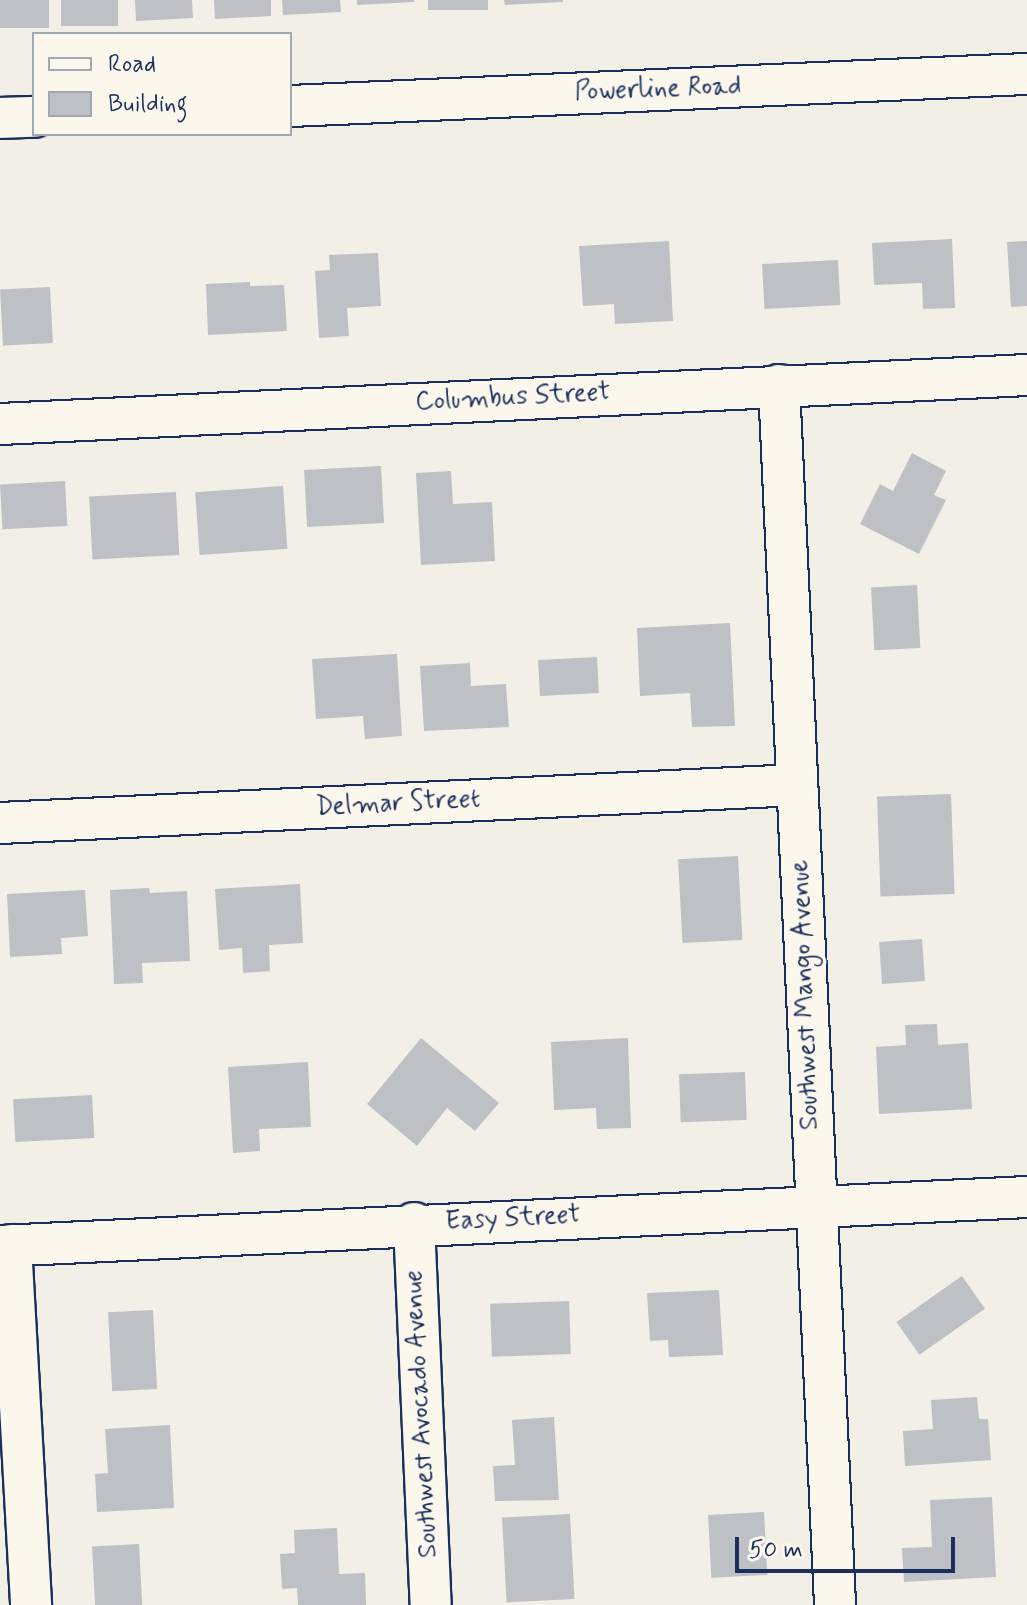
<!DOCTYPE html>
<style>
body{margin:0}
#map{position:relative;width:1027px;height:1605px;overflow:hidden;background:#f2efe6;font-family:Mynerve,sans-serif}
div>[style]{position:absolute}
[style*='--x']{left:calc(var(--x)*1px);top:calc(var(--y)*1px);width:calc(var(--w)*1px);rotate:calc(var(--a)*1deg)}
.building>*{inset:0;background:#bdc0c4;transform-origin:0 0}
.roads{filter:drop-shadow(2px 0 #1b2f5e) drop-shadow(-2px 0 #1b2f5e) drop-shadow(0 2px #1b2f5e) drop-shadow(0 -2px #1b2f5e)}
.minor>*{height:40px;margin:-20px;padding:0 20px;transform-origin:20px;border-radius:20px;background:#fbf7ec}
span{translate:-50% -50%;white-space:nowrap;text-align:center;line-height:1.15;-webkit-text-stroke:7px #fbf7ec;paint-order:stroke}
.street-label{font-size:26px;color:#1b2f5e}
.legend{position:absolute;left:32px;top:32px;width:260px;height:104px;box-sizing:border-box;background:#fbf7ec;border:2px solid #a1a7b3;margin:0;padding:10px 14px;list-style:none;font-size:24px;color:#1b2f5e}
.legend li{display:flex;align-items:center;gap:16px;height:40px}
.legend b{width:40px;border:2px solid #a1a7b3}
.scale{position:absolute;left:735px;top:1537px;width:220px;height:36px;box-sizing:border-box;border:4px solid #1b2f5e;border-top:0;padding-left:10px;font-size:24px;line-height:28px;white-space:nowrap;color:#1b2f5e;-webkit-text-stroke:6px #fbf7ec;paint-order:stroke}
</style>
<div id="map">
<div class="building">
<i style="left:0;top:0;width:49px;height:28px"></i>
<i style="left:61px;top:0;width:57px;height:26px"></i>
<i style="clip-path:polygon(135px 0,192px 0,193px 18px,136px 21px)"></i>
<i style="clip-path:polygon(214px 0,271px 0,271px 16px,215px 19px)"></i>
<i style="clip-path:polygon(282px 0,340px 0,341px 12px,283px 15px)"></i>
<i style="clip-path:polygon(357px 0,414px 0,414px 2px,357px 5px)"></i>
<i style="left:428px;top:0;width:60px;height:10px"></i>
<i style="clip-path:polygon(504px 0,563px 0,563px 2px,505px 5px)"></i>
<i style="clip-path:polygon(952px 239px,955px 308px,923px 309px,922px 283px,874px 285px,872px 243px)"></i>
<i style="clip-path:polygon(669px 241px,673px 321px,615px 324px,614px 304px,583px 306px,579px 246px)"></i>
<i style="clip-path:polygon(1027px 241px,1027px 306px,1011px 307px,1007px 242px)"></i>
<i style="clip-path:polygon(378px 253px,381px 306px,347px 308px,349px 336px,319px 338px,315px 271px,330px 270px,329px 255px)"></i>
<i style="left:838px;top:260px;width:45px;height:76px;rotate:87deg"></i>
<i style="clip-path:polygon(250px 282px,250px 286px,284px 285px,287px 331px,208px 335px,206px 284px)"></i>
<i style="left:50px;top:287px;width:56px;height:50px;rotate:87deg"></i>
<i style="clip-path:polygon(912px 453px,946px 471px,934px 495px,946px 500px,919px 554px,860px 524px,880px 484px,893px 491px)"></i>
<i style="left:381px;top:466px;width:57px;height:77px;rotate:87deg"></i>
<i style="clip-path:polygon(451px 471px,453px 504px,492px 502px,495px 561px,421px 565px,416px 473px)"></i>
<i style="left:65px;top:481px;width:45px;height:65px;rotate:87deg"></i>
<i style="left:283px;top:486px;width:63px;height:88px;rotate:86deg"></i>
<i style="left:176px;top:492px;width:63px;height:87px;rotate:87deg"></i>
<i style="left:917px;top:585px;width:63px;height:46px;rotate:87deg"></i>
<i style="clip-path:polygon(730px 623px,735px 726px,692px 727px,690px 693px,640px 696px,637px 628px)"></i>
<i style="clip-path:polygon(397px 654px,402px 736px,365px 739px,363px 716px,316px 719px,312px 659px)"></i>
<i style="left:597px;top:657px;width:36px;height:59px;rotate:87deg"></i>
<i style="clip-path:polygon(470px 663px,471px 686px,506px 684px,509px 727px,424px 731px,420px 666px)"></i>
<i style="left:951px;top:794px;width:100px;height:74px;rotate:88deg"></i>
<i style="left:738px;top:856px;width:84px;height:60px;rotate:87deg"></i>
<i style="clip-path:polygon(300px 884px,303px 943px,269px 945px,270px 971px,243px 973px,242px 948px,219px 950px,215px 889px)"></i>
<i style="clip-path:polygon(149px 888px,150px 893px,187px 891px,190px 961px,142px 963px,143px 983px,114px 984px,110px 890px)"></i>
<i style="clip-path:polygon(85px 890px,88px 936px,61px 938px,62px 954px,10px 957px,7px 894px)"></i>
<i style="left:922px;top:939px;width:42px;height:43px;rotate:86deg"></i>
<i style="clip-path:polygon(937px 1024px,938px 1045px,968px 1043px,972px 1109px,879px 1114px,876px 1047px,906px 1045px,905px 1025px)"></i>
<i style="clip-path:polygon(421px 1038px,499px 1103px,475px 1131px,447px 1108px,417px 1146px,367px 1104px)"></i>
<i style="clip-path:polygon(628px 1038px,631px 1128px,597px 1129px,596px 1108px,554px 1110px,551px 1042px)"></i>
<i style="clip-path:polygon(308px 1062px,311px 1127px,259px 1129px,260px 1151px,233px 1153px,228px 1067px)"></i>
<i style="left:745px;top:1072px;width:48px;height:66px;rotate:88deg"></i>
<i style="left:92px;top:1095px;width:43px;height:79px;rotate:87deg"></i>
<i style="left:962px;top:1276px;width:40px;height:80px;rotate:55deg"></i>
<i style="clip-path:polygon(719px 1290px,723px 1355px,669px 1357px,668px 1340px,650px 1341px,647px 1293px)"></i>
<i style="left:569px;top:1301px;width:53px;height:79px;rotate:88deg"></i>
<i style="left:153px;top:1310px;width:79px;height:45px;rotate:87deg"></i>
<i style="clip-path:polygon(977px 1397px,979px 1419px,988px 1419px,991px 1460px,905px 1466px,903px 1431px,933px 1429px,931px 1400px)"></i>
<i style="clip-path:polygon(554px 1417px,559px 1500px,495px 1501px,493px 1466px,515px 1465px,512px 1420px)"></i>
<i style="clip-path:polygon(170px 1425px,174px 1508px,97px 1512px,95px 1474px,108px 1473px,105px 1429px)"></i>
<i style="clip-path:polygon(992px 1497px,996px 1577px,904px 1582px,902px 1548px,932px 1547px,930px 1500px)"></i>
<i style="left:764px;top:1512px;width:63px;height:56px;rotate:87deg"></i>
<i style="left:570px;top:1514px;width:85px;height:68px;rotate:87deg"></i>
<i style="clip-path:polygon(337px 1528px,339px 1574px,365px 1573px,366px 1605px,298px 1605px,297px 1588px,282px 1589px,280px 1554px,295px 1553px,294px 1530px)"></i>
<i style="left:139px;top:1544px;width:61px;height:47px;rotate:87deg"></i>
</div>
<div class="roads">
<div class="minor">
<i style="--x:290;--y:106;--w:738;--a:-2.49"></i>
<i style="--x:0;--y:118;--w:34;--a:-2"></i>
<i style="--x:779;--y:385;--w:1221;--a:87.37"></i>
<i style="--x:0;--y:424;--w:1028;--a:-2.73"></i>
<i style="--x:0;--y:823;--w:798;--a:-2.73"></i>
<i style="--x:414;--y:1223;--w:382;--a:87.5"></i>
<i style="--x:11;--y:1245;--w:361;--a:86.8"></i>
<i style="--x:0;--y:1246;--w:1028;--a:-2.73"></i>
</div>
</div>
<div class="street-label">
<span style="left:658px;top:90px;rotate:-2deg">Powerline Road</span>
<span style="left:513px;top:398px;rotate:-3deg">Columbus Street</span>
<span style="left:398px;top:804px;rotate:-3deg">Delmar Street</span>
<span style="left:806px;top:995px;rotate:-92deg">Southwest Mango Avenue</span>
<span style="left:513px;top:1219px;rotate:-3deg">Easy Street</span>
<span style="left:422px;top:1414px;rotate:-93deg">Southwest Avocado Avenue</span>
</div>
<ul class="legend">
<li><b style="height:10px;background:#fbf7ec"></b>Road</li>
<li><b style="height:22px;background:#bdc0c4"></b>Building</li>
</ul>
<div class="scale">50 m</div>
</div>
